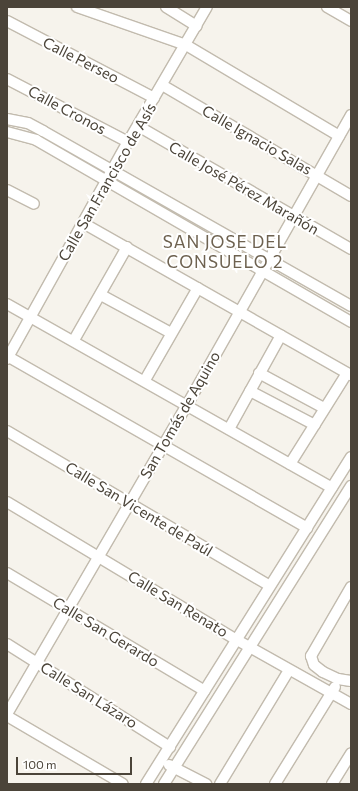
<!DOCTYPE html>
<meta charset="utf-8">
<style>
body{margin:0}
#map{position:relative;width:358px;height:791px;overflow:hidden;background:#f6f3ec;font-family:Commissioner,sans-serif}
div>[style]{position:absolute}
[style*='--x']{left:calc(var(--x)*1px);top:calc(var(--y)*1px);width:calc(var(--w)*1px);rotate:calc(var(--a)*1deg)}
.roads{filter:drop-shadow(1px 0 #c2bbae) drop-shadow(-1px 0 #c2bbae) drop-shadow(0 1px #c2bbae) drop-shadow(0 -1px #c2bbae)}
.minor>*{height:10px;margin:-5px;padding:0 5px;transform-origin:5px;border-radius:5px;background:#fff}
span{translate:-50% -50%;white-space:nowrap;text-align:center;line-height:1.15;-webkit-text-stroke:4px #fff;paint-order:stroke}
.street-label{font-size:15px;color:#4b4439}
.quarter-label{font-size:17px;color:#6e6250;letter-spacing:1px}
.frame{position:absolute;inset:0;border:8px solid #4b4439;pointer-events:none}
.scale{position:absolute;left:16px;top:757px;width:116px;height:18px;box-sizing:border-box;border:2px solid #4b4439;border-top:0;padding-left:5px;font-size:12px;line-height:14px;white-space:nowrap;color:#4b4439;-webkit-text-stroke:3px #fff;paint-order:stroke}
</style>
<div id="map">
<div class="roads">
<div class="minor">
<i style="--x:77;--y:7;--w:115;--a:19.2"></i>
<i style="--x:186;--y:45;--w:178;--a:30.7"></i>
<i style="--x:166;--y:7;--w:36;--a:32"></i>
<i style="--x:327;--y:7;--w:28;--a:30"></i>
<i style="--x:7;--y:21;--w:166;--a:27.6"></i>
<i style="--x:7;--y:79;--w:136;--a:27.5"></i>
<i style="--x:162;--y:85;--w:219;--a:30.4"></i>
<i style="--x:7;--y:119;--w:21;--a:11"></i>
<i style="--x:28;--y:123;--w:17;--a:28"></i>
<i style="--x:43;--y:131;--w:354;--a:29.6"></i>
<i style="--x:138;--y:126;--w:246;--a:30"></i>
<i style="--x:7;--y:132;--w:30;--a:15"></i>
<i style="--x:36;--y:140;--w:364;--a:30"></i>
<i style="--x:7;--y:190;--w:30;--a:27"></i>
<i style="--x:83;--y:223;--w:308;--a:29.6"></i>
<i style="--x:101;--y:295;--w:80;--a:28.5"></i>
<i style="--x:7;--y:304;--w:373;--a:29.5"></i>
<i style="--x:74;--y:340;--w:107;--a:-60.3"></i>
<i style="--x:7;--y:356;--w:346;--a:29.8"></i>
<i style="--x:7;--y:359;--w:248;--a:-60.9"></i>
<i style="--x:128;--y:142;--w:156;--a:-59.7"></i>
<i style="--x:259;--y:373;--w:74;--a:28.3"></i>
<i style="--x:145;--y:380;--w:106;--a:-60.1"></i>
<i style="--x:250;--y:391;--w:73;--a:27.6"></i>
<i style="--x:229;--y:429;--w:107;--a:-61"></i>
<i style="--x:7;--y:431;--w:305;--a:30.5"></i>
<i style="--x:290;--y:464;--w:107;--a:-57.9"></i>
<i style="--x:7;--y:502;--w:268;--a:31"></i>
<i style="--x:237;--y:640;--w:131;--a:29.3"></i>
<i style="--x:7;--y:573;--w:230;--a:30.8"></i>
<i style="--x:351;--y:587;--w:80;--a:120.1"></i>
<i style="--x:311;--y:656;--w:9;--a:72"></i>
<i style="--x:314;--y:665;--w:11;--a:38"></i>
<i style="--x:323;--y:672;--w:17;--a:25"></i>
<i style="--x:338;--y:679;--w:13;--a:9"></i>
<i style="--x:7;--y:644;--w:193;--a:32.3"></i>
<i style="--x:7;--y:714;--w:358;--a:-59.8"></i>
<i style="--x:187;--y:405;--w:333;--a:-60.5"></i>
<i style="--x:7;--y:716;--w:134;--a:30.4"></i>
<i style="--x:169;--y:765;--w:42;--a:27.2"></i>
<i style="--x:146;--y:784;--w:386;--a:-57.9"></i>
<i style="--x:164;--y:784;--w:352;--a:-57.9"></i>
<i style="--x:220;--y:784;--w:133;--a:-58.8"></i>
<i style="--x:275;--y:784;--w:114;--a:-58.3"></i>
<i style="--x:332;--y:784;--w:36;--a:-58"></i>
</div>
</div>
<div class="street-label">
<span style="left:81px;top:60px;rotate:27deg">Calle Perseo</span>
<span style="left:67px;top:110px;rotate:28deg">Calle Cronos</span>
<span style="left:257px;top:140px;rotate:30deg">Calle Ignacio Salas</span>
<span style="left:107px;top:182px;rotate:-60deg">Calle San Francisco de Asís</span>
<span style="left:244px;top:188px;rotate:30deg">Calle José Pérez Marañón</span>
<span style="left:180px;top:415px;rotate:-60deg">San Tomás de Aquino</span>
<span style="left:139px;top:509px;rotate:31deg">Calle San Vicente de Paúl</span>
<span style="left:178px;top:604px;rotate:31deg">Calle San Renato</span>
<span style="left:106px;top:632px;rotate:31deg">Calle San Gerardo</span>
<span style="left:89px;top:695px;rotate:32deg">Calle San Lázaro</span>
</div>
<div class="quarter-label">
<span style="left:225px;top:252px">SAN JOSE DEL<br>CONSUELO 2</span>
</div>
<div class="frame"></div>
<div class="scale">100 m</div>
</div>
